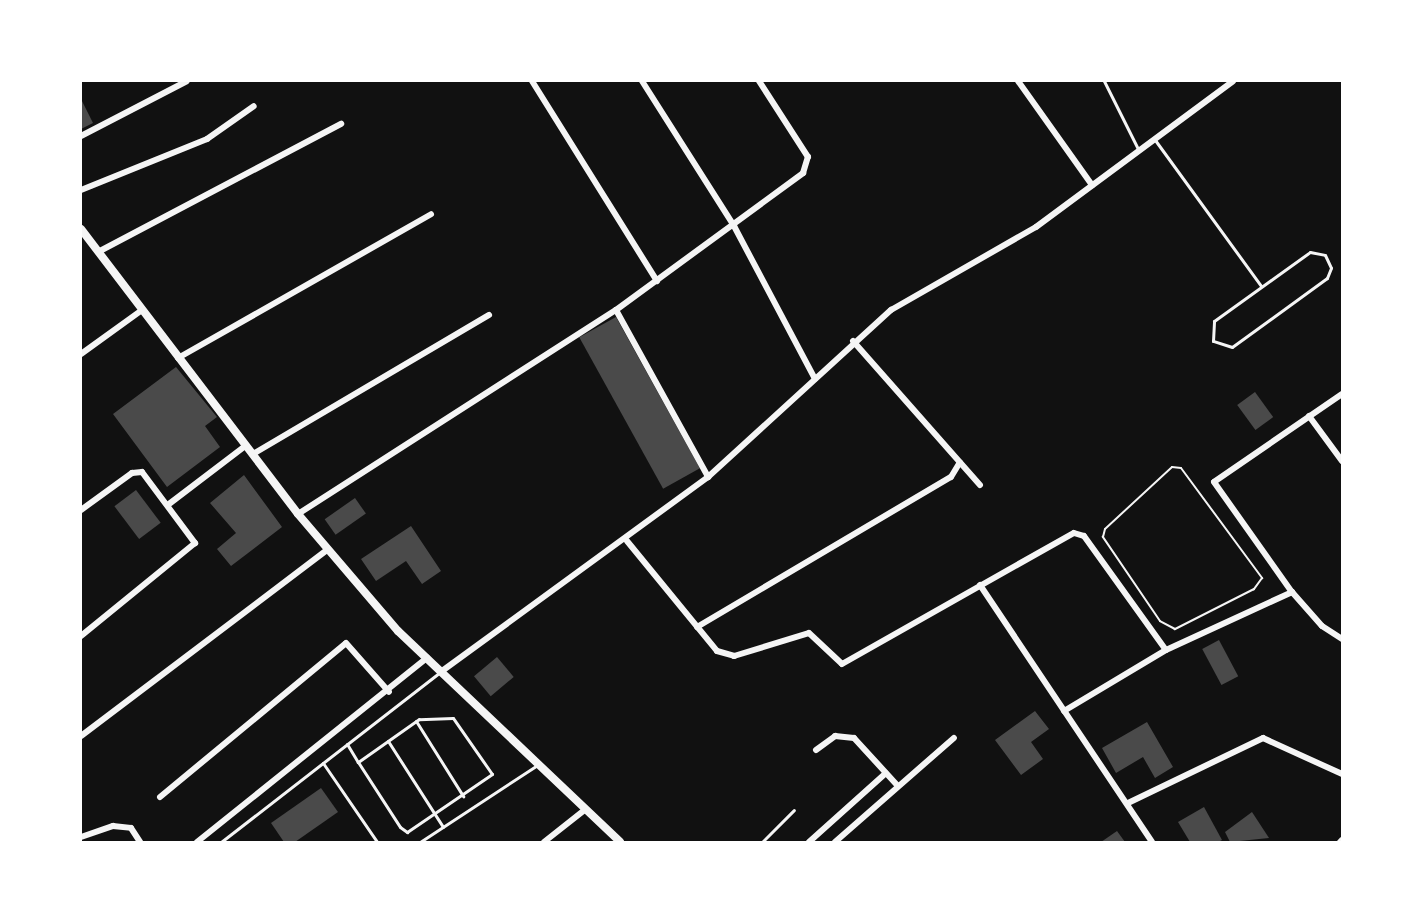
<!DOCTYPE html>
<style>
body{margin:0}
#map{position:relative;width:1423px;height:923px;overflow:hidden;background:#111;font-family:Cabin,sans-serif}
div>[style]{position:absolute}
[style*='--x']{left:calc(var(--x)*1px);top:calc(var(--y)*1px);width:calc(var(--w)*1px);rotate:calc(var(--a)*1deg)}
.building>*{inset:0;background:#4a4a4a;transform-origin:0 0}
.path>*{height:2px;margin:-1px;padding:0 1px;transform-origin:1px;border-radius:1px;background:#f5f5f5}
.service>*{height:3px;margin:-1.5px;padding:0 1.5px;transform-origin:1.5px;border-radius:1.5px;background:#f5f5f5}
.minor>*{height:6px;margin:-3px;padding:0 3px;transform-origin:3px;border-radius:3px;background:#f5f5f5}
.tertiary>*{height:8px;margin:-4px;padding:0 4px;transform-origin:4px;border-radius:4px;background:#f5f5f5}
span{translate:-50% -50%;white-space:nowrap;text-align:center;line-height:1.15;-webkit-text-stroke:6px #fff;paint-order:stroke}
.frame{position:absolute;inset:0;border:82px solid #fff;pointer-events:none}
</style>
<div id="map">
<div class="building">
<i style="clip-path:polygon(81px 99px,93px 123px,81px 129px)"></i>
<i style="left:616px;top:317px;width:173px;height:42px;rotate:61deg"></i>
<i style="clip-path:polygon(176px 367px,217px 417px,205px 426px,220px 447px,167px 487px,113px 414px)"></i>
<i style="left:1255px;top:392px;width:31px;height:22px;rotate:54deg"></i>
<i style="clip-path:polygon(244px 475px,282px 527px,231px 566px,217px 549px,236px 533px,210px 503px)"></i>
<i style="left:136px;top:490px;width:41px;height:27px;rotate:53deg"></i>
<i style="left:355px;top:498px;width:19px;height:37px;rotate:55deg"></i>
<i style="clip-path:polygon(411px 526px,441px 571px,422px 584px,406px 561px,376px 581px,361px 559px)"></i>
<i style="left:1219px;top:640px;width:41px;height:19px;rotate:62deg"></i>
<i style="left:497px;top:657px;width:26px;height:30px;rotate:50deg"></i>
<i style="clip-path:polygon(1035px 711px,1049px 729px,1031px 742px,1043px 759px,1021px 775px,995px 740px)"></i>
<i style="clip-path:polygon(1147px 722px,1173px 767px,1155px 778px,1143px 757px,1116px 773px,1102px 748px)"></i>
<i style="clip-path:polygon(321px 788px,338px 812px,295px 842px,284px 842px,271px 823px)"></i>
<i style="clip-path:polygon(1204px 807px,1222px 840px,1218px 842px,1190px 842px,1178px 822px)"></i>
<i style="clip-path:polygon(1252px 812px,1269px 838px,1230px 842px,1225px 832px)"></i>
<i style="clip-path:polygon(1117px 831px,1125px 842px,1101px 842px)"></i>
</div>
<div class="path">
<i style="--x:1172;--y:467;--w:9;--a:6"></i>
<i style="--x:1181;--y:468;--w:137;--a:53.6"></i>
<i style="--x:1262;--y:578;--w:14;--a:126"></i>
<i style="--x:1254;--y:589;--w:89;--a:153.1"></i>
<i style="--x:1175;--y:629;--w:17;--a:-152"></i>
<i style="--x:1160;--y:621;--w:102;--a:-124.2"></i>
<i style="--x:1103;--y:537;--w:8;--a:-76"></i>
<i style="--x:1105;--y:529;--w:91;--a:-42.8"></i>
</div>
<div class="service">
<i style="--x:1104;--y:81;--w:76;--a:63.4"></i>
<i style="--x:1155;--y:140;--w:180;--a:54"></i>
<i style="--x:1310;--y:252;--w:15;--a:11"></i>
<i style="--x:1325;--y:255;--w:14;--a:65"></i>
<i style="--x:1331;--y:268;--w:11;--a:112"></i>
<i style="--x:1327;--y:278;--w:117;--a:144"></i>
<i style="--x:1232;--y:347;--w:20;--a:-162"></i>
<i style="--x:1213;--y:341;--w:20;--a:-87"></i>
<i style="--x:1214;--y:321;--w:118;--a:-35.7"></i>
<i style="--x:416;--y:721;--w:89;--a:57.9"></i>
<i style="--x:388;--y:741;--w:102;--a:57.4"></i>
<i style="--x:347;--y:744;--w:21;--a:59"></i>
<i style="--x:358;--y:762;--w:77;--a:57.1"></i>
<i style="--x:400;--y:827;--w:9;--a:36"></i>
<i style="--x:407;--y:832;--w:103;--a:-34.3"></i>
<i style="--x:492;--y:774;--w:68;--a:-124.9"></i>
<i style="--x:453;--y:718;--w:34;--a:178"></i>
<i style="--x:419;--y:719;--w:75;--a:144.8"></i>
<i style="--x:323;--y:763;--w:96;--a:55.6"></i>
<i style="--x:221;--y:842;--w:277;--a:-37.8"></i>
<i style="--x:420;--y:842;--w:140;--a:-33.3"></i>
<i style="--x:762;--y:842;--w:45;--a:-45"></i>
</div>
<div class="minor">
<i style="--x:532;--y:81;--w:236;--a:58"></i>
<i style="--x:642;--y:81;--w:172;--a:57.6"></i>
<i style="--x:734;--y:226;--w:173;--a:62.1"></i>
<i style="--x:1018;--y:81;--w:128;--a:54.6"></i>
<i style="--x:81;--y:136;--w:119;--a:-27.4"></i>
<i style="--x:81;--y:190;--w:136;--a:-22"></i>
<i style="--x:207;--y:139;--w:57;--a:-35.1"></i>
<i style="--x:98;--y:252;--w:275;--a:-27.8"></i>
<i style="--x:616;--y:310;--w:191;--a:61.1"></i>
<i style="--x:853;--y:341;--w:192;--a:48.6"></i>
<i style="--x:81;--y:354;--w:75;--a:-35.8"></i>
<i style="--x:178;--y:358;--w:291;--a:-29.6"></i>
<i style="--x:1342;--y:394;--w:155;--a:145.5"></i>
<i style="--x:1214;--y:482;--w:135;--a:54.7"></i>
<i style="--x:1292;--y:592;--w:45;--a:48.6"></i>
<i style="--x:1322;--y:626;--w:24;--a:33"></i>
<i style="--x:1309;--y:416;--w:56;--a:53.7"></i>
<i style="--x:253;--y:454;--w:274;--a:-30.5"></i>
<i style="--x:169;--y:504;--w:96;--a:-37.3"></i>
<i style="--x:81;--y:510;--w:63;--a:-36"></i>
<i style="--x:132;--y:473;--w:10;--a:-6"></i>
<i style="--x:142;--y:472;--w:89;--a:53.3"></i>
<i style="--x:195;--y:543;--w:147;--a:140.8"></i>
<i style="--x:298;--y:514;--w:378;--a:-32.7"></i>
<i style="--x:616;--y:310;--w:232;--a:-36.2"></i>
<i style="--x:803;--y:173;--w:17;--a:-73"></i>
<i style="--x:808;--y:157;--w:90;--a:-122.8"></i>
<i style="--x:627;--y:541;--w:142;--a:50.7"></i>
<i style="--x:717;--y:651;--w:18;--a:16"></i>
<i style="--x:734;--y:656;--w:78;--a:-17"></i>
<i style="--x:809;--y:633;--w:45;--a:43.2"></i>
<i style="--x:842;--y:664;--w:266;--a:-29.5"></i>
<i style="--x:1074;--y:533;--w:10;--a:17"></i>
<i style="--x:1084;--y:536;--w:140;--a:54.3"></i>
<i style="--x:980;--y:585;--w:309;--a:56.2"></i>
<i style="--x:697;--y:627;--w:295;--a:-30.6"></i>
<i style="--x:951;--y:477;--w:17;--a:-59"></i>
<i style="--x:442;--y:671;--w:329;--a:-36.1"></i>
<i style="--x:708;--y:477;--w:248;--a:-42.4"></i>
<i style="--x:891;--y:310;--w:167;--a:-29.8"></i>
<i style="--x:1036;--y:227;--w:245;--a:-36.5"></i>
<i style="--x:1064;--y:711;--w:119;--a:-30.9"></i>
<i style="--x:1166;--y:650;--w:139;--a:-24.7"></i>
<i style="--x:81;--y:736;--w:310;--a:-37.1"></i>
<i style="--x:816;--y:750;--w:24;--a:-36"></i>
<i style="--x:835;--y:736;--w:19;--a:6"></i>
<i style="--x:854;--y:738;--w:65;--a:47.5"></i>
<i style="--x:160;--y:797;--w:241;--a:-39.6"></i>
<i style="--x:346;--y:643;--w:65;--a:48.7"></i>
<i style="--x:1128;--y:803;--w:150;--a:-25.7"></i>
<i style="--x:1263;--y:738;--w:87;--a:24.5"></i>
<i style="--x:81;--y:837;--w:34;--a:-19"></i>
<i style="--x:113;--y:826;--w:18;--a:6"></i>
<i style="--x:131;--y:828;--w:17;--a:57"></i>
<i style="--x:197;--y:842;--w:295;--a:-38.7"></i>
<i style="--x:544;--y:842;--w:53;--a:-38.2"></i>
<i style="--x:809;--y:842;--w:103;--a:-41.9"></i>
<i style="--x:835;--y:842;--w:158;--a:-41.2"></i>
<i style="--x:1340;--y:842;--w:3;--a:-45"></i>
</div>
<div class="tertiary">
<i style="--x:81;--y:229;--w:358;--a:52.7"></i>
<i style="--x:298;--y:514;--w:154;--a:49.5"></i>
<i style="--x:398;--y:631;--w:306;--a:43.5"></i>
</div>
<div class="frame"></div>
</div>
